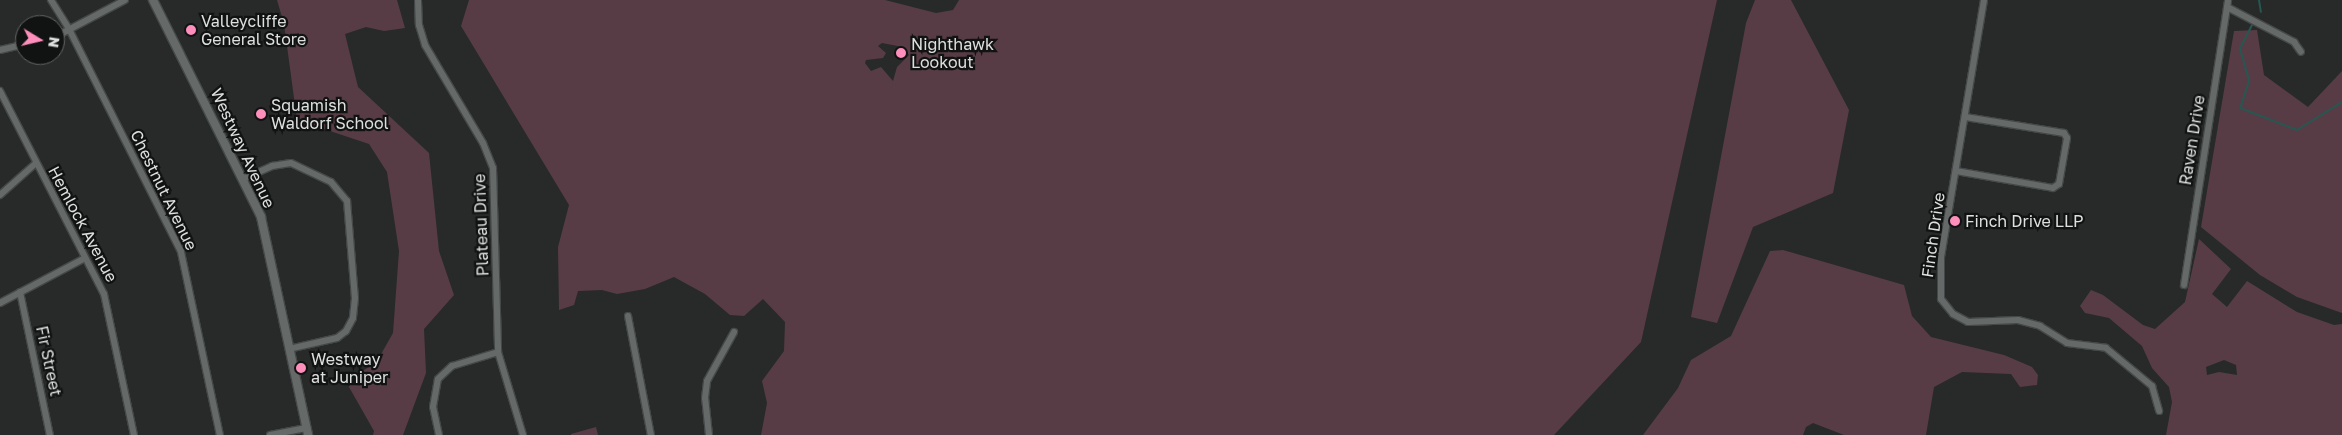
<!DOCTYPE html>
<style>
body{margin:0}
#map{position:relative;width:2342px;height:435px;overflow:hidden;background:#272a29;font-family:"Golos Text",sans-serif}
div>[style]{position:absolute}
[style*='--x']{left:calc(var(--x)*1px);top:calc(var(--y)*1px);width:calc(var(--w)*1px);rotate:calc(var(--a)*1deg)}
.green>*{inset:0;background:#573c46}
.stream>*{height:2px;margin:-1px;padding:0 1px;transform-origin:1px;border-radius:1px;background:#265751}
.roads{filter:drop-shadow(1px 0 #454848) drop-shadow(-1px 0 #454848) drop-shadow(0 1px #454848) drop-shadow(0 -1px #454848)}
.minor>*{height:6px;margin:-3px;padding:0 3px;transform-origin:3px;border-radius:3px;background:#656968}
.tertiary>*{height:8px;margin:-4px;padding:0 4px;transform-origin:4px;border-radius:4px;background:#656968}
.dots>*{width:14px;height:14px;translate:-50% -50%;box-sizing:border-box;border:2px solid #111212;border-radius:50%}
span{translate:-50% -50%;white-space:nowrap;text-align:center;line-height:1.15;-webkit-text-stroke:4.5px #111212;paint-order:stroke}
.poi-label{font-size:16px;color:#dee0e0}
.left{translate:0 -50%;text-align:left}
.street-label{font-size:16px;color:#dee0e0}
.north{position:absolute;left:15px;top:15px;width:50px;height:50px;box-sizing:border-box;background:#111212;border:1px solid #636464;border-radius:50%;rotate:99deg;font-size:14px;font-weight:700;line-height:20px;text-align:center;color:#dee0e0}
.north::after{content:'';display:block;margin:auto;width:18px;height:22px;background:#fe8ebb;clip-path:polygon(50% 0,100% 100%,50% 72%,0 100%)}
</style>
<div id="map">
<div class="green">
<i style="clip-path:polygon(277px 0,397px 0,405px 28px,384px 31px,366px 27px,345px 34px,358px 87px,429px 153px,439px 251px,454px 295px,424px 329px,426px 373px,403px 435px,373px 435px,374px 431px,349px 387px,352px 377px,376px 363px,393px 333px,399px 251px,387px 172px,369px 144px,297px 120px,284px 24px)"></i>
<i style="clip-path:polygon(evenodd,469px 0,885px 0,936px 13px,953px 10px,959px 0,1717px 0,1641px 342px,1554px 435px,761px 435px,767px 403px,762px 381px,784px 351px,785px 322px,763px 299px,744px 316px,730px 315px,705px 294px,674px 277px,645px 289px,617px 294px,602px 290px,578px 291px,574px 305px,559px 310px,558px 247px,569px 205px,461px 26px,469px 0,882px 43px,903px 47px,909px 55px,897px 67px,893px 81px,881px 67px,871px 71px,865px 63px,866px 60px,883px 58px,886px 53px,878px 46px,882px 43px)"></i>
<i style="clip-path:polygon(1755px 0,1791px 0,1849px 110px,1833px 193px,1753px 227px,1717px 323px,1691px 317px,1746px 23px)"></i>
<i style="clip-path:polygon(2257px 30px,2264px 75px,2308px 107px,2342px 71px,2342px 313px,2297px 297px,2260px 275px,2201px 227px,2234px 31px)"></i>
<i style="clip-path:polygon(evenodd,2199px 239px,2231px 269px,2212px 294px,2227px 307px,2247px 281px,2297px 312px,2334px 325px,2342px 324px,2342px 435px,2166px 435px,2172px 402px,2169px 387px,2152px 368px,2142px 346px,2109px 318px,2085px 313px,2080px 306px,2091px 290px,2103px 295px,2143px 325px,2155px 329px,2185px 302px,2199px 239px,2224px 360px,2236px 365px,2237px 375px,2219px 372px,2207px 375px,2206px 367px,2224px 360px)"></i>
<i style="clip-path:polygon(1783px 250px,1904px 285px,1912px 316px,1931px 337px,2004px 355px,2032px 367px,2038px 375px,2037px 385px,2020px 387px,2011px 374px,1962px 372px,1934px 387px,1926px 435px,1844px 435px,1813px 423px,1806px 427px,1803px 435px,1643px 435px,1678px 388px,1691px 360px,1731px 336px,1770px 251px)"></i>
<i style="clip-path:polygon(596px 427px,598px 435px,571px 435px,571px 434px)"></i>
</div>
<div class="stream">
<i style="--x:2259;--y:0;--w:12;--a:81"></i>
<i style="--x:2252;--y:25;--w:27;--a:117"></i>
<i style="--x:2240;--y:49;--w:33;--a:74"></i>
<i style="--x:2249;--y:81;--w:28;--a:108"></i>
<i style="--x:2240;--y:108;--w:61;--a:21.1"></i>
<i style="--x:2297;--y:130;--w:53;--a:-31.9"></i>
</div>
<div class="roads">
<div class="minor">
<i style="--x:51;--y:0;--w:36;--a:58"></i>
<i style="--x:70;--y:31;--w:247;--a:63.3"></i>
<i style="--x:181;--y:252;--w:187;--a:78"></i>
<i style="--x:418;--y:0;--w:25;--a:88"></i>
<i style="--x:419;--y:25;--w:21;--a:73"></i>
<i style="--x:425;--y:45;--w:114;--a:59.4"></i>
<i style="--x:483;--y:143;--w:27;--a:68"></i>
<i style="--x:493;--y:168;--w:184;--a:88.4"></i>
<i style="--x:498;--y:352;--w:87;--a:73.2"></i>
<i style="--x:1984;--y:0;--w:261;--a:99.5"></i>
<i style="--x:1941;--y:257;--w:42;--a:90"></i>
<i style="--x:1941;--y:299;--w:19;--a:51"></i>
<i style="--x:1953;--y:314;--w:17;--a:28"></i>
<i style="--x:1968;--y:322;--w:50;--a:-2.3"></i>
<i style="--x:2018;--y:320;--w:23;--a:15"></i>
<i style="--x:2040;--y:326;--w:32;--a:32"></i>
<i style="--x:2067;--y:343;--w:39;--a:7"></i>
<i style="--x:2106;--y:348;--w:60;--a:39.6"></i>
<i style="--x:2152;--y:386;--w:26;--a:74"></i>
<i style="--x:2227;--y:7;--w:76;--a:27.6"></i>
<i style="--x:2294;--y:42;--w:12;--a:55"></i>
<i style="--x:55;--y:37;--w:79;--a:-27.9"></i>
<i style="--x:0;--y:50;--w:26;--a:-13"></i>
<i style="--x:0;--y:91;--w:228;--a:62.9"></i>
<i style="--x:104;--y:294;--w:144;--a:78"></i>
<i style="--x:1956;--y:171;--w:98;--a:9.9"></i>
<i style="--x:2053;--y:188;--w:7;--a:-34"></i>
<i style="--x:2059;--y:184;--w:47;--a:-80.1"></i>
<i style="--x:2067;--y:138;--w:6;--a:-121"></i>
<i style="--x:2064;--y:133;--w:100;--a:-170.8"></i>
<i style="--x:243;--y:179;--w:32;--a:-24"></i>
<i style="--x:272;--y:166;--w:19;--a:-9"></i>
<i style="--x:291;--y:163;--w:44;--a:25.4"></i>
<i style="--x:331;--y:182;--w:25;--a:50"></i>
<i style="--x:347;--y:201;--w:97;--a:85.3"></i>
<i style="--x:355;--y:298;--w:20;--a:96"></i>
<i style="--x:353;--y:318;--w:15;--a:118"></i>
<i style="--x:346;--y:331;--w:11;--a:142"></i>
<i style="--x:337;--y:338;--w:49;--a:167.1"></i>
<i style="--x:0;--y:195;--w:48;--a:-41.6"></i>
<i style="--x:2184;--y:285;--w:288;--a:-81.2"></i>
<i style="--x:20;--y:292;--w:146;--a:78.2"></i>
<i style="--x:0;--y:303;--w:96;--a:-27.9"></i>
<i style="--x:628;--y:316;--w:121;--a:79.1"></i>
<i style="--x:270;--y:435;--w:38;--a:-11"></i>
<i style="--x:439;--y:435;--w:29;--a:-102"></i>
<i style="--x:433;--y:407;--w:28;--a:-80"></i>
<i style="--x:438;--y:379;--w:19;--a:-43"></i>
<i style="--x:452;--y:366;--w:48;--a:-16.9"></i>
<i style="--x:709;--y:435;--w:37;--a:-96"></i>
<i style="--x:705;--y:398;--w:17;--a:-83"></i>
<i style="--x:707;--y:381;--w:56;--a:-61.1"></i>
</div>
<div class="tertiary">
<i style="--x:153;--y:0;--w:242;--a:63.5"></i>
<i style="--x:261;--y:217;--w:223;--a:77.8"></i>
</div>
</div>
<div class="dots">
<i style="left:191px;top:30px;background:#fe8ebb"></i>
<i style="left:901px;top:53px;background:#fe8ebb"></i>
<i style="left:261px;top:114px;background:#fe8ebb"></i>
<i style="left:1955px;top:221px;background:#fe8ebb"></i>
<i style="left:301px;top:368px;background:#fe8ebb"></i>
</div>
<div class="poi-label">
<span class="left" style="left:201px;top:30px">Valleycliffe<br>General Store</span>
<span class="left" style="left:911px;top:53px">Nighthawk<br>Lookout</span>
<span class="left" style="left:271px;top:114px">Squamish<br>Waldorf School</span>
<span class="left" style="left:1965px;top:221px">Finch Drive LLP</span>
<span class="left" style="left:311px;top:368px">Westway<br>at Juniper</span>
</div>
<div class="street-label">
<span style="left:2192px;top:140px;rotate:-81deg">Raven Drive</span>
<span style="left:243px;top:148px;rotate:65deg">Westway Avenue</span>
<span style="left:164px;top:190px;rotate:64deg">Chestnut Avenue</span>
<span style="left:83px;top:224px;rotate:62deg">Hemlock Avenue</span>
<span style="left:481px;top:225px;rotate:-92deg">Plateau Drive</span>
<span style="left:1933px;top:235px;rotate:-82deg">Finch Drive</span>
<span style="left:49px;top:361px;rotate:78deg">Fir Street</span>
</div>
<div class="north">N</div>
</div>
